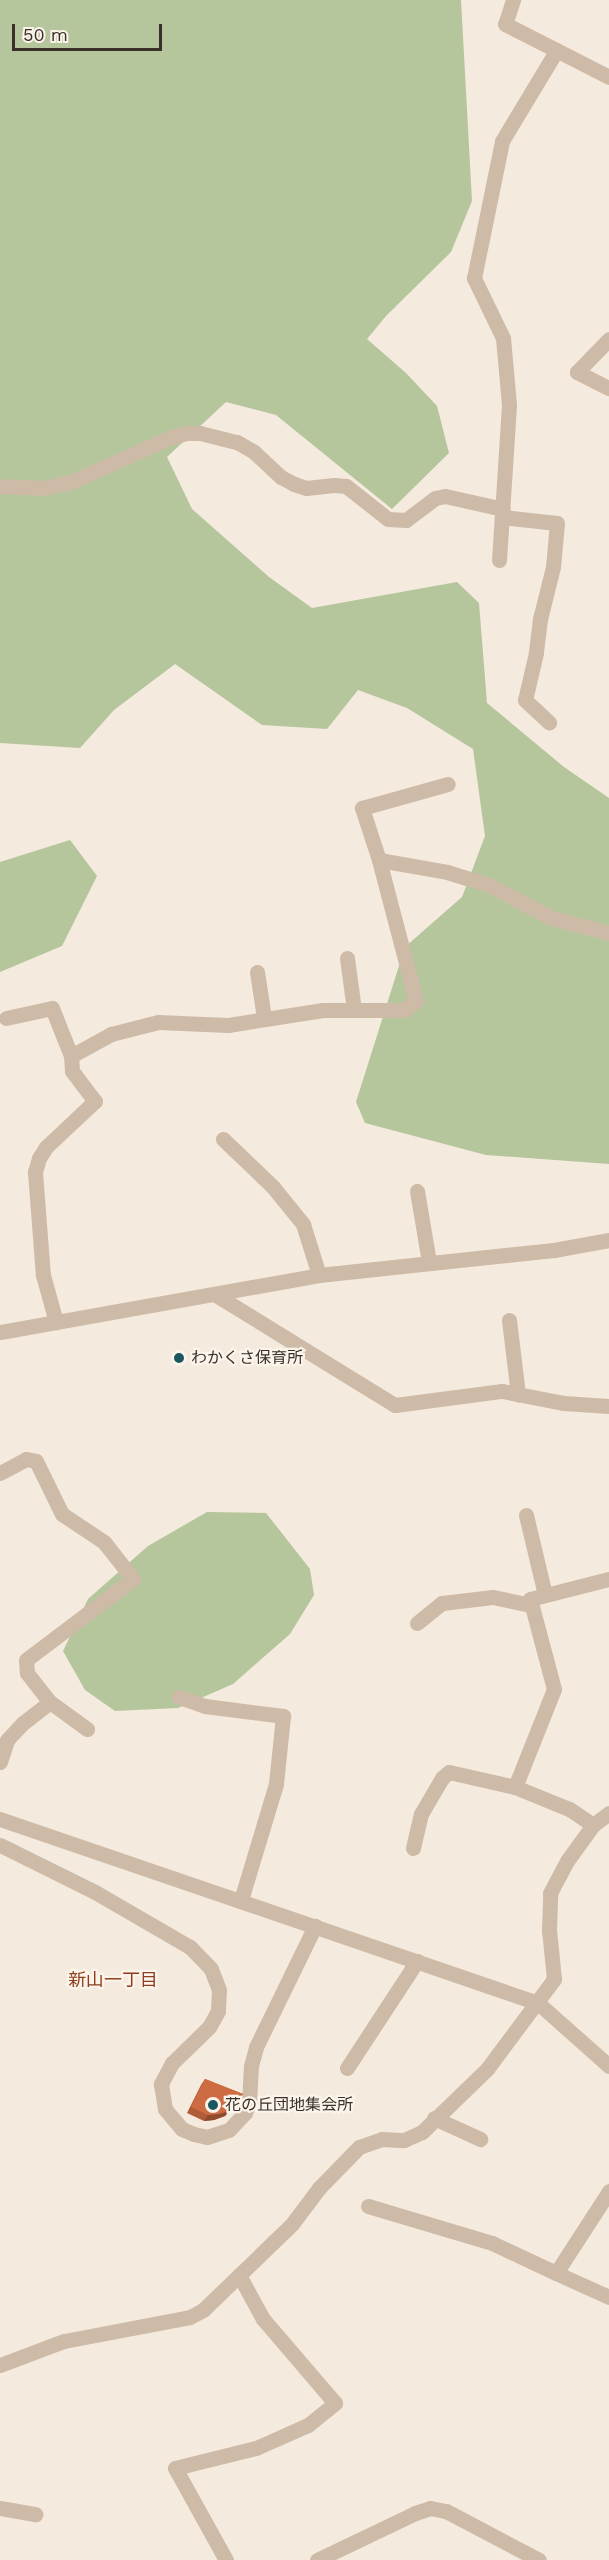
<!DOCTYPE html>
<meta charset="utf-8">
<style>
body{margin:0}
#map{position:relative;width:609px;height:2560px;overflow:hidden;background:#f4eadd;font-family:"Work Sans","Noto Sans JP",sans-serif}
div>[style]{position:absolute}
[style*='--x']{left:calc(var(--x)*1px);top:calc(var(--y)*1px);width:calc(var(--w)*1px);rotate:calc(var(--a)*1deg)}
.green>*{inset:0;background:#b5c59c}
.street>*{height:15px;margin:-7.5px;padding:0 7.5px;transform-origin:7.5px;border-radius:7.5px;background:#cdbba8}
.wall>*{inset:0;background:#b15c39}
.shaded-wall>*{inset:0;background:#904b2e}
.building>*{inset:0;background:#ce6b42}
.dots>*{width:16px;height:16px;translate:-50% -50%;box-sizing:border-box;border:3px solid #fbf4ea;border-radius:50%}
span{translate:-50% -50%;white-space:nowrap;text-align:center;line-height:1.15;-webkit-text-stroke:4.5px #fbf4ea;paint-order:stroke}
.poi-label{font-size:16px;color:#3a2f29}
.left{translate:0 -50%;text-align:left}
.neighbourhood-label{font-size:18px;color:#8f3d1c}
.scale{position:absolute;left:12px;top:24px;width:150px;height:27px;box-sizing:border-box;border:3px solid #3a2f29;border-top:0;padding-left:8px;font-size:18px;line-height:21px;white-space:nowrap;color:#3a2f29;-webkit-text-stroke:4px #fbf4ea;paint-order:stroke}
</style>
<div id="map">
<div class="green">
<i style="clip-path:polygon(0 0,461px 0,472px 201px,451px 252px,386px 316px,367px 339px,406px 373px,437px 406px,449px 453px,392px 509px,276px 415px,226px 402px,167px 457px,192px 509px,269px 577px,312px 608px,457px 582px,479px 603px,487px 703px,564px 767px,609px 798px,609px 1164px,486px 1155px,365px 1123px,356px 1102px,405px 947px,462px 897px,485px 836px,473px 749px,407px 708px,358px 690px,327px 729px,262px 725px,175px 664px,114px 710px,80px 748px,0 743px)"></i>
<i style="clip-path:polygon(70px 840px,97px 876px,62px 946px,0 972px,0 862px)"></i>
<i style="clip-path:polygon(207px 1512px,266px 1513px,310px 1569px,314px 1595px,290px 1634px,233px 1684px,178px 1708px,115px 1711px,85px 1690px,63px 1651px,88px 1599px,148px 1546px)"></i>
</div>
<div class="street">
<i style="--x:513;--y:0;--w:25;--a:108"></i>
<i style="--x:505;--y:24;--w:117;--a:27"></i>
<i style="--x:609;--y:339;--w:46;--a:134.1"></i>
<i style="--x:577;--y:372;--w:36;--a:27"></i>
<i style="--x:0;--y:486;--w:44;--a:2.6"></i>
<i style="--x:44;--y:488;--w:28;--a:-13"></i>
<i style="--x:71;--y:482;--w:107;--a:-24.2"></i>
<i style="--x:169;--y:438;--w:18;--a:-16"></i>
<i style="--x:186;--y:433;--w:14;--a:0"></i>
<i style="--x:200;--y:433;--w:38;--a:14"></i>
<i style="--x:237;--y:442;--w:20;--a:30"></i>
<i style="--x:254;--y:452;--w:37;--a:43"></i>
<i style="--x:281;--y:477;--w:15;--a:28"></i>
<i style="--x:294;--y:484;--w:13;--a:18"></i>
<i style="--x:306;--y:488;--w:28;--a:-6"></i>
<i style="--x:334;--y:485;--w:12;--a:5"></i>
<i style="--x:346;--y:486;--w:53;--a:38.2"></i>
<i style="--x:388;--y:519;--w:18;--a:3"></i>
<i style="--x:406;--y:520;--w:36;--a:-37"></i>
<i style="--x:435;--y:498;--w:10;--a:-11"></i>
<i style="--x:445;--y:496;--w:59;--a:12.6"></i>
<i style="--x:502;--y:517;--w:55;--a:6.2"></i>
<i style="--x:557;--y:523;--w:44;--a:95.2"></i>
<i style="--x:553;--y:567;--w:54;--a:104"></i>
<i style="--x:540;--y:619;--w:34;--a:97"></i>
<i style="--x:536;--y:653;--w:48;--a:103.2"></i>
<i style="--x:525;--y:700;--w:33;--a:43"></i>
<i style="--x:499;--y:560;--w:155;--a:-86.3"></i>
<i style="--x:509;--y:405;--w:67;--a:-95.1"></i>
<i style="--x:503;--y:338;--w:67;--a:-115.8"></i>
<i style="--x:474;--y:278;--w:140;--a:-78.4"></i>
<i style="--x:502;--y:141;--w:106;--a:-58.9"></i>
<i style="--x:379;--y:860;--w:69;--a:10"></i>
<i style="--x:447;--y:872;--w:44;--a:17.2"></i>
<i style="--x:489;--y:885;--w:70;--a:28"></i>
<i style="--x:551;--y:918;--w:60;--a:14.5"></i>
<i style="--x:347;--y:958;--w:52;--a:82.3"></i>
<i style="--x:257;--y:972;--w:47;--a:81.3"></i>
<i style="--x:6;--y:1018;--w:47;--a:-12.3"></i>
<i style="--x:52;--y:1008;--w:52;--a:68.4"></i>
<i style="--x:71;--y:1056;--w:15;--a:86"></i>
<i style="--x:72;--y:1071;--w:38;--a:53"></i>
<i style="--x:95;--y:1101;--w:67;--a:136.8"></i>
<i style="--x:46;--y:1147;--w:13;--a:122"></i>
<i style="--x:39;--y:1158;--w:15;--a:106"></i>
<i style="--x:35;--y:1172;--w:103;--a:85.6"></i>
<i style="--x:43;--y:1275;--w:49;--a:74.5"></i>
<i style="--x:71;--y:1056;--w:46;--a:-28.8"></i>
<i style="--x:111;--y:1034;--w:49;--a:-14.3"></i>
<i style="--x:158;--y:1022;--w:70;--a:2.5"></i>
<i style="--x:228;--y:1025;--w:96;--a:-9"></i>
<i style="--x:323;--y:1010;--w:81;--a:0"></i>
<i style="--x:404;--y:1010;--w:15;--a:-37"></i>
<i style="--x:416;--y:1001;--w:146;--a:-104.7"></i>
<i style="--x:379;--y:860;--w:55;--a:-108.1"></i>
<i style="--x:362;--y:808;--w:89;--a:-15.6"></i>
<i style="--x:223;--y:1139;--w:69;--a:43.8"></i>
<i style="--x:273;--y:1187;--w:48;--a:51"></i>
<i style="--x:303;--y:1224;--w:53;--a:72.6"></i>
<i style="--x:417;--y:1191;--w:72;--a:80.4"></i>
<i style="--x:216;--y:1295;--w:210;--a:31.6"></i>
<i style="--x:395;--y:1405;--w:108;--a:-7.5"></i>
<i style="--x:502;--y:1391;--w:62;--a:11.1"></i>
<i style="--x:563;--y:1403;--w:46;--a:3.7"></i>
<i style="--x:509;--y:1320;--w:75;--a:83.1"></i>
<i style="--x:0;--y:1332;--w:324;--a:-10.1"></i>
<i style="--x:319;--y:1275;--w:236;--a:-6.1"></i>
<i style="--x:554;--y:1250;--w:56;--a:-10.3"></i>
<i style="--x:0;--y:1473;--w:30;--a:-28"></i>
<i style="--x:26;--y:1459;--w:10;--a:11"></i>
<i style="--x:36;--y:1461;--w:59;--a:63.9"></i>
<i style="--x:62;--y:1514;--w:50;--a:33.7"></i>
<i style="--x:104;--y:1542;--w:47;--a:51.9"></i>
<i style="--x:133;--y:1579;--w:134;--a:142.9"></i>
<i style="--x:26;--y:1660;--w:13;--a:86"></i>
<i style="--x:27;--y:1673;--w:37;--a:52"></i>
<i style="--x:50;--y:1702;--w:46;--a:36.1"></i>
<i style="--x:526;--y:1515;--w:82;--a:76.6"></i>
<i style="--x:417;--y:1623;--w:32;--a:-39"></i>
<i style="--x:442;--y:1603;--w:51;--a:-6.7"></i>
<i style="--x:493;--y:1597;--w:40;--a:12"></i>
<i style="--x:179;--y:1697;--w:28;--a:19"></i>
<i style="--x:205;--y:1706;--w:79;--a:7.3"></i>
<i style="--x:283;--y:1716;--w:68;--a:95.9"></i>
<i style="--x:276;--y:1784;--w:121;--a:106.8"></i>
<i style="--x:0;--y:1762;--w:23;--a:-72"></i>
<i style="--x:7;--y:1740;--w:23;--a:-47"></i>
<i style="--x:23;--y:1723;--w:34;--a:-38"></i>
<i style="--x:0;--y:1819;--w:569;--a:18.88"></i>
<i style="--x:538;--y:2003;--w:95;--a:41.6"></i>
<i style="--x:593;--y:1825;--w:29;--a:-146"></i>
<i style="--x:569;--y:1809;--w:58;--a:-157.8"></i>
<i style="--x:515;--y:1787;--w:105;--a:-68.3"></i>
<i style="--x:554;--y:1689;--w:93;--a:-104.9"></i>
<i style="--x:530;--y:1599;--w:81;--a:-14.2"></i>
<i style="--x:0;--y:1845;--w:106;--a:26.3"></i>
<i style="--x:95;--y:1892;--w:110;--a:30.1"></i>
<i style="--x:190;--y:1947;--w:30;--a:46"></i>
<i style="--x:211;--y:1969;--w:22;--a:69"></i>
<i style="--x:219;--y:1990;--w:21;--a:93"></i>
<i style="--x:218;--y:2011;--w:18;--a:119"></i>
<i style="--x:209;--y:2027;--w:52;--a:135.8"></i>
<i style="--x:172;--y:2063;--w:24;--a:118"></i>
<i style="--x:161;--y:2084;--w:25;--a:81"></i>
<i style="--x:165;--y:2109;--w:26;--a:50"></i>
<i style="--x:182;--y:2129;--w:13;--a:23"></i>
<i style="--x:194;--y:2134;--w:13;--a:13"></i>
<i style="--x:207;--y:2137;--w:23;--a:-18"></i>
<i style="--x:229;--y:2130;--w:23;--a:-47"></i>
<i style="--x:245;--y:2113;--w:11;--a:-68"></i>
<i style="--x:249;--y:2103;--w:37;--a:-87"></i>
<i style="--x:251;--y:2066;--w:20;--a:-75"></i>
<i style="--x:256;--y:2047;--w:135;--a:-64"></i>
<i style="--x:413;--y:1848;--w:35;--a:-77"></i>
<i style="--x:421;--y:1814;--w:42;--a:-59.7"></i>
<i style="--x:442;--y:1778;--w:9;--a:-41"></i>
<i style="--x:449;--y:1772;--w:68;--a:12.8"></i>
<i style="--x:347;--y:2068;--w:128;--a:-56.8"></i>
<i style="--x:434;--y:2118;--w:51;--a:24.5"></i>
<i style="--x:368;--y:2206;--w:129;--a:16.6"></i>
<i style="--x:492;--y:2243;--w:71;--a:25.1"></i>
<i style="--x:556;--y:2273;--w:98;--a:-57.1"></i>
<i style="--x:556;--y:2273;--w:58;--a:24.4"></i>
<i style="--x:0;--y:2365;--w:68;--a:-20.6"></i>
<i style="--x:64;--y:2341;--w:128;--a:-10.8"></i>
<i style="--x:190;--y:2317;--w:15;--a:-28"></i>
<i style="--x:203;--y:2310;--w:124;--a:-44"></i>
<i style="--x:292;--y:2224;--w:45;--a:-53.1"></i>
<i style="--x:319;--y:2188;--w:57;--a:-45.7"></i>
<i style="--x:359;--y:2147;--w:24;--a:-19"></i>
<i style="--x:382;--y:2139;--w:22;--a:3"></i>
<i style="--x:404;--y:2140;--w:20;--a:-24"></i>
<i style="--x:422;--y:2132;--w:91;--a:-44.1"></i>
<i style="--x:487;--y:2069;--w:112;--a:-53.3"></i>
<i style="--x:554;--y:1979;--w:49;--a:-95.8"></i>
<i style="--x:549;--y:1930;--w:37;--a:-88"></i>
<i style="--x:550;--y:1893;--w:36;--a:-62"></i>
<i style="--x:567;--y:1861;--w:44;--a:-54.2"></i>
<i style="--x:593;--y:1825;--w:20;--a:-37"></i>
<i style="--x:0;--y:2508;--w:36;--a:10"></i>
<i style="--x:226;--y:2560;--w:105;--a:-119"></i>
<i style="--x:175;--y:2468;--w:83;--a:-13.9"></i>
<i style="--x:256;--y:2448;--w:57;--a:-23.9"></i>
<i style="--x:308;--y:2425;--w:35;--a:-39"></i>
<i style="--x:335;--y:2403;--w:111;--a:-130.6"></i>
<i style="--x:263;--y:2319;--w:50;--a:-118.6"></i>
<i style="--x:317;--y:2560;--w:109;--a:-25.6"></i>
<i style="--x:415;--y:2513;--w:16;--a:-18"></i>
<i style="--x:430;--y:2508;--w:16;--a:11"></i>
<i style="--x:446;--y:2511;--w:105;--a:27.8"></i>
</div>
<div class="wall">
<i style="clip-path:polygon(205px 2079px,243px 2094px,225px 2116px,214px 2120px,204px 2121px,187px 2113px,201px 2085px)"></i>
</div>
<div class="shaded-wall">
<i style="clip-path:polygon(243px 2094px,225px 2116px,214px 2120px,204px 2121px,208px 2115px)"></i>
</div>
<div class="building">
<i style="clip-path:polygon(205px 2079px,243px 2094px,229px 2111px,219px 2114px,208px 2115px,191px 2107px)"></i>
</div>
<div class="dots">
<i style="left:179px;top:1358px;background:#1b575e"></i>
<i style="left:213px;top:2105px;background:#1b575e"></i>
</div>
<div class="poi-label">
<span class="left" style="left:191px;top:1358px">わかくさ保育所</span>
<span class="left" style="left:225px;top:2105px">花の丘団地集会所</span>
</div>
<div class="neighbourhood-label">
<span style="left:113px;top:1980px">新山一丁目</span>
</div>
<div class="scale">50 m</div>
</div>
